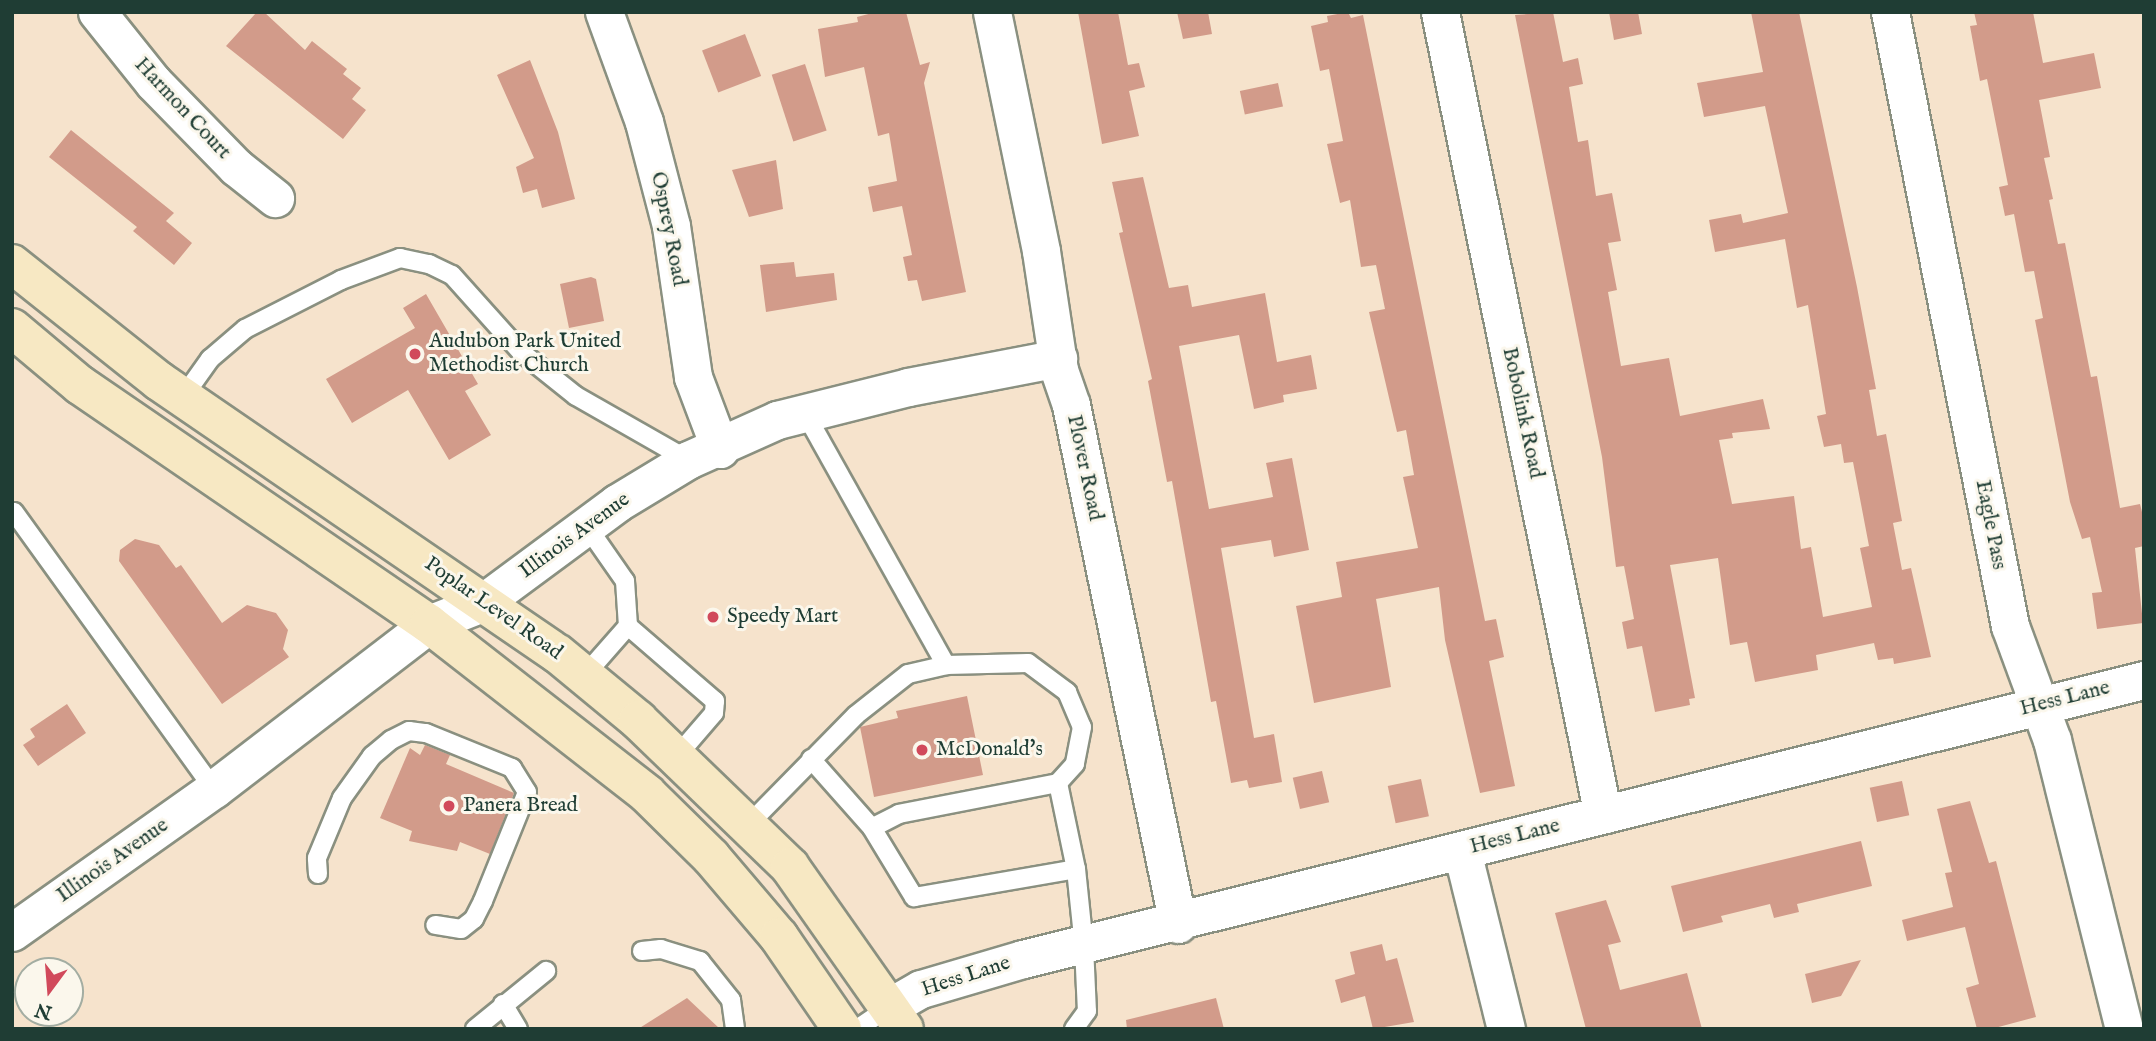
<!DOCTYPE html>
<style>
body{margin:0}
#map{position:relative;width:2156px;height:1041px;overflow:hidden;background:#f6e3cc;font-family:"IM FELL English",serif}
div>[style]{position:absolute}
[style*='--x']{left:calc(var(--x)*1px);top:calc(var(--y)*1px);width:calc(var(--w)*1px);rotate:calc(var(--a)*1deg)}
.building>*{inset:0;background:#d29b8a;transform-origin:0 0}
.roads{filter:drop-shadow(2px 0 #8a9080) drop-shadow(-2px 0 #8a9080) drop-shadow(0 2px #8a9080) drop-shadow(0 -2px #8a9080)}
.lane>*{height:18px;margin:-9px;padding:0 9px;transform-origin:9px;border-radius:9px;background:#fff}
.street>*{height:37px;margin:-18.5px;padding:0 18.5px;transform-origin:18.5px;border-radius:18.5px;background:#fff}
.secondary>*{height:38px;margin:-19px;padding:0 19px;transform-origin:19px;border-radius:19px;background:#f7e8c3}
.dots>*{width:19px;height:19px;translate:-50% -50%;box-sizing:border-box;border:4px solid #fbf7ec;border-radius:50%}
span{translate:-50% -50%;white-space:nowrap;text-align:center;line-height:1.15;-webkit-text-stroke:6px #fbf7ec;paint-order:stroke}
.street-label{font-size:21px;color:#1f3d34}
.poi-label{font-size:21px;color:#1f3d34}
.left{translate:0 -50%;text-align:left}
.frame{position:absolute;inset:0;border:14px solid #1f3d34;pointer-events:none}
.north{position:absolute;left:14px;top:957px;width:70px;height:70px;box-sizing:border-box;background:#fbf7ec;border:2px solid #a3ada2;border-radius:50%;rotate:196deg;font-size:19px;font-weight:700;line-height:28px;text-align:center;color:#1f3d34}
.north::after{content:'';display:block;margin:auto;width:24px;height:32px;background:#d1495b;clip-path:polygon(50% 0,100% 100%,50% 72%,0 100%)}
</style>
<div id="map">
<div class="building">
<i style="clip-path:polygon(257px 12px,264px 12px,305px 50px,312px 41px,347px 69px,343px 74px,361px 88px,352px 99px,366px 110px,343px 139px,226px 46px)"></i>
<i style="clip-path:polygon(876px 12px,906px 12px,920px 65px,930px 62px,924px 83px,966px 292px,922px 301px,917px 280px,908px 281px,903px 257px,912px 255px,902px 206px,873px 212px,868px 187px,897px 181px,889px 133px,878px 136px,864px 67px,825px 77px,818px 29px,858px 22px,857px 17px)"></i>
<i style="clip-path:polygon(1078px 12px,1118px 12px,1128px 65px,1139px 63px,1145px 87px,1129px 91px,1139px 136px,1102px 144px)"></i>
<i style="clip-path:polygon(1177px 12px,1208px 12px,1212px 34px,1183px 39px)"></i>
<i style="clip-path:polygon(1348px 12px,1351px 18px,1363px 15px,1485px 621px,1496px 619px,1504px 657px,1489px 661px,1515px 786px,1480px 793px,1445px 640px,1439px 587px,1376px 599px,1391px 687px,1314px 703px,1296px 606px,1342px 597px,1336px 562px,1418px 548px,1403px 477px,1414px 475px,1406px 430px,1397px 432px,1369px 312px,1385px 309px,1376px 265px,1361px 267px,1350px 200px,1340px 203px,1327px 144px,1343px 141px,1329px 69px,1320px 71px,1311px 26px,1328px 22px,1327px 16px)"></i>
<i style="clip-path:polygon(1553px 12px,1563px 62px,1578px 58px,1583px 84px,1569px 87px,1578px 142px,1588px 140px,1596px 196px,1612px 193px,1621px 241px,1608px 243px,1617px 290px,1608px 292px,1621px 366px,1669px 358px,1680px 416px,1763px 399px,1770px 429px,1732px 433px,1733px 438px,1719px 440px,1732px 504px,1794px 496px,1801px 549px,1811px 547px,1823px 617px,1872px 607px,1860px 548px,1869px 546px,1853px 462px,1844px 463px,1841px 444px,1824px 447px,1817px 416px,1826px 414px,1808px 305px,1797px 308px,1785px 239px,1715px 252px,1709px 220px,1741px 214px,1743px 223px,1788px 213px,1765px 106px,1704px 117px,1697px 83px,1763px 72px,1751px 12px,1799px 12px,1857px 287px,1876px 389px,1869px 390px,1877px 436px,1886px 434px,1902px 521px,1893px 523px,1902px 570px,1911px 568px,1931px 657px,1894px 664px,1893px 658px,1878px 660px,1874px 643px,1816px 655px,1818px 670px,1755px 682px,1747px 642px,1730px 645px,1718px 558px,1670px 565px,1695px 698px,1689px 699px,1690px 705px,1655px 712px,1642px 646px,1627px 649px,1622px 622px,1634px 619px,1624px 566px,1616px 567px,1602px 457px,1515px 15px)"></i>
<i style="clip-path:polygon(1609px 12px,1638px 12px,1642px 34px,1614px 40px)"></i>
<i style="clip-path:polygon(1974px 12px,2033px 12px,2043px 63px,2094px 53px,2101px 88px,2039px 100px,2050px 157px,2044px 158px,2053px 199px,2049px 200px,2058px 244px,2065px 243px,2091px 377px,2097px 376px,2120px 508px,2140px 504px,2144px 520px,2144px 546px,2135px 548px,2143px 623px,2097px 629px,2092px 593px,2102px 592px,2090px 537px,2082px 539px,2070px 502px,2035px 320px,2043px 318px,2034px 271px,2025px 272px,2014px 214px,2005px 216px,1999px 187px,2008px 185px,1987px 79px,1980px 81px,1970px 26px,1977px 25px)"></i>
<i style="left:745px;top:34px;width:45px;height:46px;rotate:69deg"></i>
<i style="clip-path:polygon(530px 60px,558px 132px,575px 199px,542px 208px,537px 189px,523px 193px,516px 167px,534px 158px,497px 75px)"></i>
<i style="left:805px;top:64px;width:70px;height:35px;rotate:72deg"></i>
<i style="left:1278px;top:83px;width:24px;height:39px;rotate:78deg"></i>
<i style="clip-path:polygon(71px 130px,174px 213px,166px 221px,192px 243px,174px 265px,133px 231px,137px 227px,49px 157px)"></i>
<i style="clip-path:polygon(776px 160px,783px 209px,749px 217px,732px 170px)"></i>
<i style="clip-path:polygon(1143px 177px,1169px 288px,1188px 285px,1192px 307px,1265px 293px,1277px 362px,1311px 355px,1317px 389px,1283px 395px,1284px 402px,1254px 409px,1239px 335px,1179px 346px,1209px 509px,1273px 497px,1266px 463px,1292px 458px,1309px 550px,1274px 557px,1271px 540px,1221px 548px,1254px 738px,1274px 734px,1282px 782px,1249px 788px,1247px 780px,1231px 783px,1216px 701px,1211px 702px,1172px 481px,1167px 482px,1148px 381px,1152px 379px,1119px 233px,1123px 232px,1112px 182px)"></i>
<i style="clip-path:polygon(794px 262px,796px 277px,834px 273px,837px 300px,766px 312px,760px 265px)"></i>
<i style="clip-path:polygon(591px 277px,596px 279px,604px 321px,569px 328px,560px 284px)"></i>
<i style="clip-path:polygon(426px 294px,478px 384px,465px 391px,491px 435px,449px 460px,408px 390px,352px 423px,326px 379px,415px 328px,403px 308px)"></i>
<i style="clip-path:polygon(135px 539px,159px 545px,176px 568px,181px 565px,222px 623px,247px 605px,276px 613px,288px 630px,283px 649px,289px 657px,222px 704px,119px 561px,120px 550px)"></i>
<i style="clip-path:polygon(967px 696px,983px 775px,874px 797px,860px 727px,898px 718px,896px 711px)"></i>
<i style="clip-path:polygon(67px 704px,86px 733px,38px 766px,23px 745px,35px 737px,30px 729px)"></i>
<i style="clip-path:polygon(425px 745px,450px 755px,446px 764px,514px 793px,490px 854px,460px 842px,457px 851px,409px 841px,412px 831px,380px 818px,410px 748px,420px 755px)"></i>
<i style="left:1322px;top:771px;width:32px;height:30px;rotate:77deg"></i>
<i style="left:1421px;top:779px;width:38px;height:34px;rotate:78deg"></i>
<i style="left:1902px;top:781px;width:35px;height:33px;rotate:78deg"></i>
<i style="clip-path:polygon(1970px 801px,1989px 863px,1996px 861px,2036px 1017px,1991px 1029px,1977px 1029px,1966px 988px,1979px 984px,1965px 927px,1907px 941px,1902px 920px,1953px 907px,1945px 873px,1952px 872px,1937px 809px)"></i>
<i style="clip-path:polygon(1861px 841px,1872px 886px,1797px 904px,1799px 912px,1774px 918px,1770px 904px,1721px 916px,1723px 922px,1683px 932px,1671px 886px)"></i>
<i style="clip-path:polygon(1606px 900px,1621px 942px,1608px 945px,1620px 990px,1687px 973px,1702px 1029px,1586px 1029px,1555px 913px)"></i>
<i style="clip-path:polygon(1382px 944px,1386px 961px,1397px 958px,1414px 1022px,1373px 1029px,1365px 996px,1341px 1003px,1335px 980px,1355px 974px,1350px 952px)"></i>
<i style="clip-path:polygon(1861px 960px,1841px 996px,1812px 1003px,1805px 974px)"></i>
<i style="clip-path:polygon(687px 998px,720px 1029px,638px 1029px)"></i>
<i style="clip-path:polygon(1216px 998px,1224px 1029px,1127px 1029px,1126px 1020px)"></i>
</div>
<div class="roads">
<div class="lane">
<i style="--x:183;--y:397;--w:47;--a:-54.6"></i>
<i style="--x:210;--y:359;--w:46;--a:-40.6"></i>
<i style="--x:245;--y:329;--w:108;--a:-27"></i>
<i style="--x:341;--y:280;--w:63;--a:-20.4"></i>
<i style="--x:400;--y:258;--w:30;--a:12"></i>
<i style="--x:429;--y:264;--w:25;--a:26"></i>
<i style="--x:452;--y:275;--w:103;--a:48.1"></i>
<i style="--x:521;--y:352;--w:70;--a:38.7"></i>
<i style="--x:576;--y:396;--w:129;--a:29.7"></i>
<i style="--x:805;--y:413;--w:289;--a:60.8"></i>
<i style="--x:14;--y:512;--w:342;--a:54.2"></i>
<i style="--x:588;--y:528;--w:65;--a:55.1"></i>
<i style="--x:625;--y:581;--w:45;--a:86.2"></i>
<i style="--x:584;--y:676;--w:67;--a:-48.7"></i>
<i style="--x:628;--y:626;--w:115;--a:40.8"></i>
<i style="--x:715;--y:701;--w:12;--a:95"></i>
<i style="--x:714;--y:713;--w:57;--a:130.7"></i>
<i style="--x:811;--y:759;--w:92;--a:48.5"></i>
<i style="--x:872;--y:828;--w:81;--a:58.7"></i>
<i style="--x:914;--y:897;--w:164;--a:-9.8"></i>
<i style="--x:1058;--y:783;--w:88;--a:78.2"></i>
<i style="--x:1076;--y:869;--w:77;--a:84.1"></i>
<i style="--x:1084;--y:946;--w:65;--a:87.4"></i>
<i style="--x:1087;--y:1011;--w:22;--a:126"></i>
<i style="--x:748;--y:825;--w:154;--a:-45.5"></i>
<i style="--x:856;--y:715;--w:66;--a:-38.3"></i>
<i style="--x:908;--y:674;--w:39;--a:-13"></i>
<i style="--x:946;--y:665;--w:82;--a:-1.4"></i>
<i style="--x:1028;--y:663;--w:49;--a:36.6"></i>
<i style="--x:1067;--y:692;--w:38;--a:67"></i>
<i style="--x:1082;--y:727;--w:38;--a:101"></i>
<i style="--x:1075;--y:764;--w:25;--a:132"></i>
<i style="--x:1058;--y:783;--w:162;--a:169"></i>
<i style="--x:899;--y:814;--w:30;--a:153"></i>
<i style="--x:318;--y:874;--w:16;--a:-94"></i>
<i style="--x:317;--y:858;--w:65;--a:-67.4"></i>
<i style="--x:342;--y:798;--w:52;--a:-54.5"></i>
<i style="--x:372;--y:756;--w:25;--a:-40"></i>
<i style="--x:391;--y:740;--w:20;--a:-27"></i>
<i style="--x:409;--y:731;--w:17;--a:7"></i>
<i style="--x:426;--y:733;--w:93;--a:22.1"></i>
<i style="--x:512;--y:768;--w:28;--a:58"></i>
<i style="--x:527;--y:792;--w:118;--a:112"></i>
<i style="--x:483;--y:901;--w:20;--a:117"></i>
<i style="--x:474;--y:919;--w:16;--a:142"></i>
<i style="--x:461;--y:929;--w:26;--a:-171"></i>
<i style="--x:642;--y:951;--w:19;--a:-6"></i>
<i style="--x:661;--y:949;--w:41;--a:17.1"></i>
<i style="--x:700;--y:961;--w:50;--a:51.5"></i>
<i style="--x:731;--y:1000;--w:29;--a:82"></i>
<i style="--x:503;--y:1004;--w:29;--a:59"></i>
<i style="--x:475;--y:1029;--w:92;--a:-39.2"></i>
<i style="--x:857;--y:1029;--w:41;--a:-34.1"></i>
</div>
<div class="street">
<i style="--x:97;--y:12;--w:90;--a:51.3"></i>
<i style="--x:153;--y:82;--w:119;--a:45.7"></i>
<i style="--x:236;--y:167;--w:50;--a:38.5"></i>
<i style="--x:604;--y:12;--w:117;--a:70"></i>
<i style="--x:644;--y:122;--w:107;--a:75.4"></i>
<i style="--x:671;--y:226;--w:153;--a:81.7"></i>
<i style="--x:693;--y:377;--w:77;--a:69.4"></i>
<i style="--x:992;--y:12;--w:244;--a:78.4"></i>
<i style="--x:1041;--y:251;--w:120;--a:81.4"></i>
<i style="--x:1059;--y:370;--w:37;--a:71"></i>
<i style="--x:1071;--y:405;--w:530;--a:78.35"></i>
<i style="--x:1440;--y:12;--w:819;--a:78.53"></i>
<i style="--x:1890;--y:12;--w:626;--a:78.94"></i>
<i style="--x:2010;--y:626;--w:121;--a:69.8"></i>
<i style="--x:2052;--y:740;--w:298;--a:76"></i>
<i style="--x:1462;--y:851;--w:183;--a:76.1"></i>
<i style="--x:12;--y:932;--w:247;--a:-35.3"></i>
<i style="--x:214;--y:789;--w:271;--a:-37.5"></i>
<i style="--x:429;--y:624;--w:57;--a:-21.6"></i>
<i style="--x:482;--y:603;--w:168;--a:-36.5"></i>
<i style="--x:617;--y:503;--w:83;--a:-31.2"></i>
<i style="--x:688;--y:460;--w:98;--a:-24.2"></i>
<i style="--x:777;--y:420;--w:135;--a:-14.1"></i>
<i style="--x:908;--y:387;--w:153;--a:-10.9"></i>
<i style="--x:891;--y:1006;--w:34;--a:-30"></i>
<i style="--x:921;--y:989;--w:106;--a:-16.4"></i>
<i style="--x:1023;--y:959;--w:1155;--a:-13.98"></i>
</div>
<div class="secondary">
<i style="--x:12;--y:264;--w:188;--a:38.5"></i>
<i style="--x:159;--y:381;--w:483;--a:34.4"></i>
<i style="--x:558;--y:654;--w:104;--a:39.5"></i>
<i style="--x:638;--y:720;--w:211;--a:44"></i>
<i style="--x:790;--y:867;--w:198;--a:54.9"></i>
<i style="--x:12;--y:328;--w:89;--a:40"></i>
<i style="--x:80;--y:385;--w:423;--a:34.4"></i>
<i style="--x:429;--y:624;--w:276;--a:37.9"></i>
<i style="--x:647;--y:794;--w:90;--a:44.5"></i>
<i style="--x:711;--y:857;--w:105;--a:49.6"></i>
<i style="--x:779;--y:937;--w:112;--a:55.6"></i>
</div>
</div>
<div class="dots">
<i style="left:415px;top:354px;background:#d1495b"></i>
<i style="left:713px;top:617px;background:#d1495b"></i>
<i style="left:922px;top:750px;background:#d1495b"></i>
<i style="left:449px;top:806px;background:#d1495b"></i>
</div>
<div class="street-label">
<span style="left:182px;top:109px;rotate:47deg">Harmon Court</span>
<span style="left:668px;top:229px;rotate:79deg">Osprey Road</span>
<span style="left:1522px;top:413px;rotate:78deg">Bobolink Road</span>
<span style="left:1084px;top:468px;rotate:78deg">Plover Road</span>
<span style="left:1990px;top:525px;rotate:79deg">Eagle Pass</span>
<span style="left:575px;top:536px;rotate:-36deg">Illinois Avenue</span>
<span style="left:493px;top:609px;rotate:35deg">Poplar Level Road</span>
<span style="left:2065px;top:699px;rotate:-14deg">Hess Lane</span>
<span style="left:1515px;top:837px;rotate:-14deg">Hess Lane</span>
<span style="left:113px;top:861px;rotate:-35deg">Illinois Avenue</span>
<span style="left:966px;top:977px;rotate:-18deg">Hess Lane</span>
</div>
<div class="poi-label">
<span class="left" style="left:429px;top:354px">Audubon Park United<br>Methodist Church</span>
<span class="left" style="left:727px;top:617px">Speedy Mart</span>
<span class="left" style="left:936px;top:750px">McDonald's</span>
<span class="left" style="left:463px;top:806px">Panera Bread</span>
</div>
<div class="frame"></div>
<div class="north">N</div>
</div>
